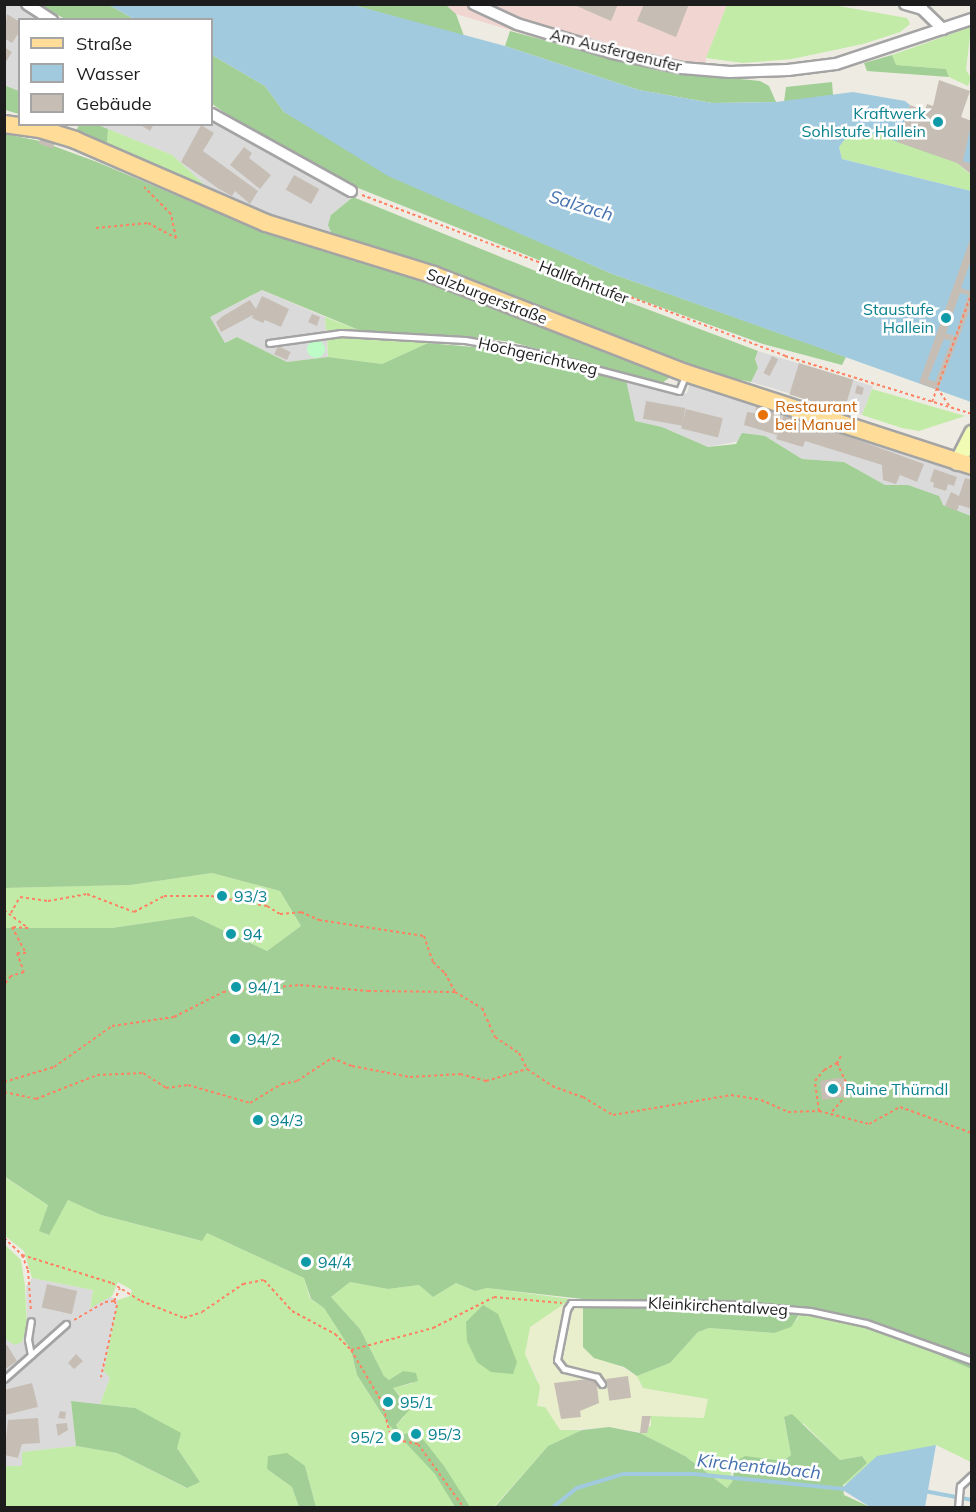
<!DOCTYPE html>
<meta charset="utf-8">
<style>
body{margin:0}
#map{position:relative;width:976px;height:1512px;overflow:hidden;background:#eeece2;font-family:Mulish,sans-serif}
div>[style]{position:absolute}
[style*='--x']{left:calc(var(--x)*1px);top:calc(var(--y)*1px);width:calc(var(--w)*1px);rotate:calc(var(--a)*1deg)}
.residential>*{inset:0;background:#dbdada}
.commercial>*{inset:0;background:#f0d5d0}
.farmland>*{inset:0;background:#e9eecc}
.grass>*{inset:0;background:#c1eba6}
.forest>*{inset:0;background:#a1cf95}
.park>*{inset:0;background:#bdfbc7}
.round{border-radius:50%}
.water>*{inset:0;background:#a1cade}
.stream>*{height:4px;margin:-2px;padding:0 2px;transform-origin:2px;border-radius:2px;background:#a1cade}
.building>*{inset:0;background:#c6beb5;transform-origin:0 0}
.path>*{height:2px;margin-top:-1px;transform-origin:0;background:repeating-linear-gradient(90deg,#fe8263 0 3px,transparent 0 6px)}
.roads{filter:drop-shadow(2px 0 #a4a4a4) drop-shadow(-2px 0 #a4a4a4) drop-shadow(0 2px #a4a4a4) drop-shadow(0 -2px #a4a4a4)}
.lane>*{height:5px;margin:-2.5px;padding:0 2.5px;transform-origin:2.5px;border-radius:2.5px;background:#fff}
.street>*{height:10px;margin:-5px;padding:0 5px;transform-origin:5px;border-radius:5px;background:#fff}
.secondary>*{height:15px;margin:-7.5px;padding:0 7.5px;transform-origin:7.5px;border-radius:7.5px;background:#f1fbb3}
.primary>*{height:16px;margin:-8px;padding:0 8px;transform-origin:8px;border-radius:8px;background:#ffdc97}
.dots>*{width:16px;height:16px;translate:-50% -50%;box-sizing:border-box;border:3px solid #fff;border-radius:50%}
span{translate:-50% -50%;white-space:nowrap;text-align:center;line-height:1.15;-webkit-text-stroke:5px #fff;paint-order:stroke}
.street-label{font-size:16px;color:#1d1d1d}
.culture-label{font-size:16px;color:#0d838f}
.right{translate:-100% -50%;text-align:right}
.left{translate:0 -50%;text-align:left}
.food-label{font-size:16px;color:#c56008}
.water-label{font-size:18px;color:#4671af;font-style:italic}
.frame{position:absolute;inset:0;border:6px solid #1d1d1d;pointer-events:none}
.legend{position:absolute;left:18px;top:18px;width:195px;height:108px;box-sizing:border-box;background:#fff;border:2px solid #a5a5a5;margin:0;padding:8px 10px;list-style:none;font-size:18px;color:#1d1d1d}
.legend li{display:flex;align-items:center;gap:12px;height:30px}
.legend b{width:30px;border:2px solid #a5a5a5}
</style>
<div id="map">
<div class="residential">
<i style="clip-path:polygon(4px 5px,19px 5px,43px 19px,20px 20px,19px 91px,5px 85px)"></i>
<i style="clip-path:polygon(212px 120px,353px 197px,331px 215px,334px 239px,258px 212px,207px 187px,172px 155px,98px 125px,212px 124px)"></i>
<i style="clip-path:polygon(262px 290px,325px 317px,328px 357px,287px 362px,237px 337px,225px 343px,210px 317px)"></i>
<i style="clip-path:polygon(758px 351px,873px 386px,862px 415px,751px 382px,758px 368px,755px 359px)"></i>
<i style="clip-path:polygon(626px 380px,678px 396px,687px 393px,690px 382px,971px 476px,971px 516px,943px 505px,908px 485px,885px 485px,844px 462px,802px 459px,765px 436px,708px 447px,662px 427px,634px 421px)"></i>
<i style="clip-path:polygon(32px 1278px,93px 1290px,90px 1307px,108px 1296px,118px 1300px,110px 1378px,100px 1404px,71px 1401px,76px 1446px,23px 1452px,22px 1466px,5px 1466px,4px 1339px,27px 1326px,26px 1286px)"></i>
</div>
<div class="commercial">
<i style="clip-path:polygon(446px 5px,727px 5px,706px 58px,705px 77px,660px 71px,557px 44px,456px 14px)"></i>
</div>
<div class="farmland">
<i style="clip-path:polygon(571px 1299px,583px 1299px,613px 1363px,637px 1376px,641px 1386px,708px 1399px,704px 1418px,652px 1416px,647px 1433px,609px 1427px,560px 1430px,554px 1426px,545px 1407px,537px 1406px,538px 1380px,525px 1354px,526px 1338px,530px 1327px,541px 1317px)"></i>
</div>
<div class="grass">
<i style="clip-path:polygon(727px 5px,833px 5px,907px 18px,910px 24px,900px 32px,863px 44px,792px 59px,743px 63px,706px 58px)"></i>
<i style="clip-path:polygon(971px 27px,966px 70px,971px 78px,968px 86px,949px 77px,946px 69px,896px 65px,892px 55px)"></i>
<i style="clip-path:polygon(108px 129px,172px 155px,207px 187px,107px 144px)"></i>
<i style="clip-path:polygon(849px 134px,880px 134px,957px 163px,971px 175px,971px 191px,842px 159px,839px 147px)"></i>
<i style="clip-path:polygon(325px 317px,366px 333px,326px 330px)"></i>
<i style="clip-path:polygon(327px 336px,370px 340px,428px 343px,382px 364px,328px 357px)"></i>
<i style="clip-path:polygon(872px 389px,965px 416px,919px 431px,902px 428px,862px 415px)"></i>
<i style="clip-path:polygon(212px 873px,280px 891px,301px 926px,267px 951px,193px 916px,112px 928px,5px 928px,4px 888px,130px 885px)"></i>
<i style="clip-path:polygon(4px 1177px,48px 1205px,40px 1231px,48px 1235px,68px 1200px,101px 1215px,201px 1241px,207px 1233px,304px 1278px,310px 1299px,324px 1308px,351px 1350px,357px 1375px,389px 1425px,436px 1474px,455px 1507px,316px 1507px,305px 1466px,267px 1469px,292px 1487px,299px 1507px,5px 1507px,5px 1466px,22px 1466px,22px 1452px,76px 1446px,117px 1453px,186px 1488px,200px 1482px,177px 1448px,135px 1408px,100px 1404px,110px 1378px,104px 1371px,118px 1300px,130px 1296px,132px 1290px,118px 1282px,112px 1296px,90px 1308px,93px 1290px,32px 1278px,24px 1251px,5px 1236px)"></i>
<i style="clip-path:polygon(4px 1244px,21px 1260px,25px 1286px,27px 1326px,22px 1342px,15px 1345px,5px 1339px)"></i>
<i style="clip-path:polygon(350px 1282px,388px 1289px,419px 1285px,433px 1297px,456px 1283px,475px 1291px,487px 1288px,571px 1299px,530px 1327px,525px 1354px,540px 1387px,537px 1406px,545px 1407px,560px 1430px,582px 1430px,548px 1446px,494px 1507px,470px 1507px,422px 1439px,412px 1433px,401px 1434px,396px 1425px,404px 1417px,405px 1401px,393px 1388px,413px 1383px,403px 1371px,389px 1380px,384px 1376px,360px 1329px,331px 1297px)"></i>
<i style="clip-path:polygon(803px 1309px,849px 1316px,971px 1369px,971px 1462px,936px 1445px,843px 1485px,867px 1463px,862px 1456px,840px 1460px,804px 1424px,784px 1418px,791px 1455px,783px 1461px,745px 1457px,731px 1472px,732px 1482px,727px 1488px,685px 1456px,640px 1433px,646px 1433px,647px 1427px,651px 1426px,651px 1416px,704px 1418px,708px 1399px,643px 1388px,637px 1376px,670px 1363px,698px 1332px,709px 1328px,774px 1333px,797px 1320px)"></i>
</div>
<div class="forest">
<i style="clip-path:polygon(40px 5px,109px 5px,134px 19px,65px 19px)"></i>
<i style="clip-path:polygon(353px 5px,446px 5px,456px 14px,464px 36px)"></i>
<i style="clip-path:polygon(510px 31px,660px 71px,760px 81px,769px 86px,776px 102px,712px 103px,639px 90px,505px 46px)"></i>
<i style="clip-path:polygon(212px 55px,265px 86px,284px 112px,486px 218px,610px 273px,846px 357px,842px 365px,763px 344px,624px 294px,348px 184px,264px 139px,212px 104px)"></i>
<i style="clip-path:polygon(892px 55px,896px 65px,946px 69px,949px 77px,867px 71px,864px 63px)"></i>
<i style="clip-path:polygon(832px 82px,833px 95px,784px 102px,786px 87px)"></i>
<i style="clip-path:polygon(4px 85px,19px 91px,19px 114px,5px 110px)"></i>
<i style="clip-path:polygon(79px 125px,98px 125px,108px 129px,107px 144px,75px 133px)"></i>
<i style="clip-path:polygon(5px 134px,40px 141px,97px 162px,264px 232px,412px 274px,672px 376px,662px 383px,512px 342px,464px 336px,366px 333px,262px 290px,210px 317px,225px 343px,237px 337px,287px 362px,328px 357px,382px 364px,428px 343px,517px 351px,626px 380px,635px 421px,662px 427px,708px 447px,736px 444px,742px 433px,765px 436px,802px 459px,844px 462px,885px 485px,908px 485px,939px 496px,943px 505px,971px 516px,971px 1369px,849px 1316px,803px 1309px,791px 1327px,774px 1333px,709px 1328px,698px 1332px,670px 1363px,637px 1376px,624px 1367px,594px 1358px,583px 1347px,583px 1299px,487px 1288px,475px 1291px,456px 1283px,433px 1297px,419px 1285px,388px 1289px,350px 1282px,331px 1297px,360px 1329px,384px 1376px,389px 1380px,403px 1371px,416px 1373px,418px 1381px,393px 1388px,410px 1409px,396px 1425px,401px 1434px,412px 1433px,422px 1438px,444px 1466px,470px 1507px,455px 1507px,435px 1474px,389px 1425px,357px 1375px,351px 1350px,324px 1308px,311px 1299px,304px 1278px,207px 1233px,202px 1241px,101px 1215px,68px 1200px,49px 1235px,39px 1231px,48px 1205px,5px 1177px,4px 928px,112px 928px,193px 916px,267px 951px,301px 926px,280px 891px,212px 873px,130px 885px,5px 888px)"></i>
<i style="clip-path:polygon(353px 197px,543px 274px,570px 280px,758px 351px,755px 359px,758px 368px,751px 382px,722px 376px,660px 356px,444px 268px,334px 239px,328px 225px,331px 215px)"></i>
<i style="clip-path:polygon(483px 1305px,498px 1314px,517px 1362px,513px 1374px,491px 1372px,477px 1362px,467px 1341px,466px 1322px)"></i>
<i style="clip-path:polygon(71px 1401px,135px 1408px,181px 1433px,177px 1448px,200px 1482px,187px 1488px,117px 1453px,76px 1446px)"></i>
<i style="clip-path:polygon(792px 1414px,840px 1460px,862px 1456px,867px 1463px,843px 1485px,844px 1495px,870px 1507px,494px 1508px,548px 1446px,582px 1430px,609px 1427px,640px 1433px,685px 1456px,727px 1488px,732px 1482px,736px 1461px,745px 1456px,783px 1461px,791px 1455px,784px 1417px)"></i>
<i style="clip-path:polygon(287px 1453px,305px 1466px,316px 1507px,299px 1507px,292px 1487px,267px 1469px,268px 1456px)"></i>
</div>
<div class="park">
<i class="round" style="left:307px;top:340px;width:18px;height:18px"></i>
</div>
<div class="water">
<i style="clip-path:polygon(109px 5px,353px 5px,505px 46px,639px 90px,712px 103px,776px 102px,853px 92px,905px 101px,910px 105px,897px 142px,880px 134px,849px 134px,839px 147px,842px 159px,971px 191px,971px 402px,610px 273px,388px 176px,284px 112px,265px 86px,212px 55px,212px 20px,134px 19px)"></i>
<i style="clip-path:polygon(971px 122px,971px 169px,949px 155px)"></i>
<i style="clip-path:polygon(936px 1445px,925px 1507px,870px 1507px,841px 1489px,877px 1456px)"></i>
</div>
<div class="stream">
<i style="--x:924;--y:1491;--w:49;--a:10.6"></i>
<i style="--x:552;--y:1508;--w:32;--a:-39"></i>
<i style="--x:577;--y:1488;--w:48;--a:-16.9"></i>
<i style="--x:623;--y:1474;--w:71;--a:0"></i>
<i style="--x:694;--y:1474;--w:151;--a:5.7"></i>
</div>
<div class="building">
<i style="clip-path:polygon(572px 4px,618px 4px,611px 21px)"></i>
<i style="clip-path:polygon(644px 4px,689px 4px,676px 37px,637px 21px)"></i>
<i style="clip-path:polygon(7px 14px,20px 22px,20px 31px,12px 43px,4px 38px)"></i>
<i style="clip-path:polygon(4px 47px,12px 52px,4px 65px)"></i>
<i style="clip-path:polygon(939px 80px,970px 91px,961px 117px,972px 121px,963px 161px,972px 164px,972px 175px,957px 163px,897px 142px,910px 105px,925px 111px,927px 104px,933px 106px)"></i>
<i style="clip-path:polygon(139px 124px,154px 124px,150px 131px)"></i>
<i style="clip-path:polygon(201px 125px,214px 133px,203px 151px,258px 191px,250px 204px,235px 191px,232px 196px,219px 189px,181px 162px)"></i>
<i style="left:41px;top:137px;width:15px;height:7px;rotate:20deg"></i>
<i style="clip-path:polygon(244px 147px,252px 153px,249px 158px,271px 175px,260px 189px,230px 165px)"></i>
<i style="left:294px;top:175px;width:29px;height:17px;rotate:29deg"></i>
<i style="clip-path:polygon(evenodd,971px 237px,972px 257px,961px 288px,969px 291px,972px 286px,972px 304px,938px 390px,919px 383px,971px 237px,960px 293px,968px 295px,955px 336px,946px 333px,960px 293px,971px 237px,944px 339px,951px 341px,935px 382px,928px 379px,944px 339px)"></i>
<i style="clip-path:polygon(262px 296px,289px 309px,281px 327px,265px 320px,263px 323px,252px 318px,253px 315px,221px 332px,216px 322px,223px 316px,250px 300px,256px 309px)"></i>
<i style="clip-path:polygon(312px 314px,320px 317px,317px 326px,308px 322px)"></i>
<i style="left:278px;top:346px;width:14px;height:9px;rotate:25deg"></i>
<i style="left:772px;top:356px;width:7px;height:19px;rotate:27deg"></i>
<i style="left:799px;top:363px;width:57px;height:33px;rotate:17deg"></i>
<i style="clip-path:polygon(857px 385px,864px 388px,862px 395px,855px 393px)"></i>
<i style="left:646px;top:401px;width:40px;height:18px;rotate:10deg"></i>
<i style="clip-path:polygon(757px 402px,783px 408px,777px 435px,744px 425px,747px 412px,755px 413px)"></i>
<i style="left:686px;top:409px;width:38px;height:20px;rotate:14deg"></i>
<i style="clip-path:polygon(784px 413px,924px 464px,917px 482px,900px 475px,896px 484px,883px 480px,882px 465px,805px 441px,803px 447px,776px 439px)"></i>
<i style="clip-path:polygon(934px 469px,957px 477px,954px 486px,948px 484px,946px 491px,933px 487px,934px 483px,930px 481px)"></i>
<i style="clip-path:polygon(965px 478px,972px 480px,972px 509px,959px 505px,957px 511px,945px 506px,951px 492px,959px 496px)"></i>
<i style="clip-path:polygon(838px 1078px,845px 1079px,843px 1097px,822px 1100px,820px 1081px)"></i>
<i style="left:47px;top:1284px;width:31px;height:24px;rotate:13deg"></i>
<i style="clip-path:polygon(7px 1345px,17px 1361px,4px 1370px,4px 1346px)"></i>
<i style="clip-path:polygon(76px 1354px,83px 1361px,74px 1369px,68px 1363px)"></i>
<i style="left:628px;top:1376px;width:22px;height:22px;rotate:82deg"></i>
<i style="clip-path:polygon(596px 1378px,599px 1403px,580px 1411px,581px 1417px,561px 1419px,554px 1383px)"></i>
<i style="clip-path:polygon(32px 1383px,38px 1407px,5px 1415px,4px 1390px)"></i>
<i style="clip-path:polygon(60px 1411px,66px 1412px,65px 1419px,58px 1418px)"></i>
<i style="clip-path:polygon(642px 1416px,651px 1416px,647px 1433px,640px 1433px)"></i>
<i style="clip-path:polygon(38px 1418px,40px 1443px,22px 1444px,18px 1458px,4px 1455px,8px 1420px)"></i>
<i style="clip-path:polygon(67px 1423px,68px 1430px,58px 1436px,56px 1424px)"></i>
</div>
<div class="path">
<i style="--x:362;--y:195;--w:453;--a:20.8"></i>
<i style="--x:785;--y:356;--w:196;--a:17.2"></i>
<i style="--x:96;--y:228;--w:52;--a:-5.5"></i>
<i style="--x:148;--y:223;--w:32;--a:28"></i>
<i style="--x:176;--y:238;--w:25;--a:-102"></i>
<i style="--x:171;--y:214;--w:38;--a:-135"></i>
<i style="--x:937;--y:388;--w:21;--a:55"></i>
<i style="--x:932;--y:402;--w:117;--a:-70"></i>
<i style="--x:4;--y:910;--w:30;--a:37"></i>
<i style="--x:28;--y:928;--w:16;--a:-176"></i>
<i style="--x:12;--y:927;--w:30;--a:62"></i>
<i style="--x:26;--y:953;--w:9;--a:180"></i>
<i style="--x:17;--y:953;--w:20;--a:70"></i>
<i style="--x:24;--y:972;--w:14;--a:163"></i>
<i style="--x:11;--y:976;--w:11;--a:128"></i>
<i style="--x:11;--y:913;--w:18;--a:-61"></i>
<i style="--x:20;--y:897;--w:28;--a:8"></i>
<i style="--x:48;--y:901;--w:40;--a:-10"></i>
<i style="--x:87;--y:894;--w:50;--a:21"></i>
<i style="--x:134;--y:912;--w:34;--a:-28"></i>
<i style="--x:164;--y:896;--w:47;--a:0"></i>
<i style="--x:211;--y:896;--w:57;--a:10.1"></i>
<i style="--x:267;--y:906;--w:15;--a:32"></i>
<i style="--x:280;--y:914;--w:21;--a:-5"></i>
<i style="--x:301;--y:912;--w:20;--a:24"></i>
<i style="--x:319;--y:920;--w:106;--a:8.7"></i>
<i style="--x:424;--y:936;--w:28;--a:71"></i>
<i style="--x:433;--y:962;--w:16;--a:43"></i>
<i style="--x:445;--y:973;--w:21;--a:62"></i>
<i style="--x:841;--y:1056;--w:8;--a:120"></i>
<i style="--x:837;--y:1063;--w:29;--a:65"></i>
<i style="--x:4;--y:1082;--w:52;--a:-16.7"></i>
<i style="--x:54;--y:1067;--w:71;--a:-35.3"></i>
<i style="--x:112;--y:1026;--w:63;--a:-8.3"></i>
<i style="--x:174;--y:1017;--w:55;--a:-27"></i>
<i style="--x:223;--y:992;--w:77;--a:-5.2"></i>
<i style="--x:300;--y:985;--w:68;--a:5"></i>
<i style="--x:368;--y:991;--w:87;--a:0.7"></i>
<i style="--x:455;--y:992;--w:31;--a:31"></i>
<i style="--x:482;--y:1008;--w:32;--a:66"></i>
<i style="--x:495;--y:1037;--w:29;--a:34"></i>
<i style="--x:519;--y:1053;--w:18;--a:63"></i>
<i style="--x:527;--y:1069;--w:30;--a:34"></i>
<i style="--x:552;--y:1086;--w:33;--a:20"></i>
<i style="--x:583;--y:1097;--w:35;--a:31"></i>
<i style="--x:613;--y:1115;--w:120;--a:-9.6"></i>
<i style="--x:731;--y:1095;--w:30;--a:9"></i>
<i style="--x:761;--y:1100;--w:30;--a:24"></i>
<i style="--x:788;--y:1112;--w:31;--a:-2"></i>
<i style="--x:819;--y:1111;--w:52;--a:14.6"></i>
<i style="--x:869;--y:1124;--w:35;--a:-29"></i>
<i style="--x:900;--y:1107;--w:77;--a:19.9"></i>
<i style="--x:827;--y:1089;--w:12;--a:-20"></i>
<i style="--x:838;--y:1085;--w:13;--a:27"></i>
<i style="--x:850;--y:1091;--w:30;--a:131"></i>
<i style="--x:4;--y:1092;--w:33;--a:12"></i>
<i style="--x:36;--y:1099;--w:66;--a:-21.5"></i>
<i style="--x:97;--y:1075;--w:46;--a:-2.5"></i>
<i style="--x:143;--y:1073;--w:27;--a:33"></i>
<i style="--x:166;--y:1088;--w:22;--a:-8"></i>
<i style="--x:188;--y:1085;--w:65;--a:16.2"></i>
<i style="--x:250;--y:1103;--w:37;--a:-31"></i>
<i style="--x:282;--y:1084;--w:15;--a:-11"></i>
<i style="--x:297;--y:1081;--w:42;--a:-33.3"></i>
<i style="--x:332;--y:1058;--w:22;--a:22"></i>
<i style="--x:352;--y:1066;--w:59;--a:10.7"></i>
<i style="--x:410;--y:1077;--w:50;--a:-3.4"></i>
<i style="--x:460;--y:1074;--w:27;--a:15"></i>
<i style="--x:486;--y:1081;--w:43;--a:-16.3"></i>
<i style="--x:819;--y:1111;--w:30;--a:-98"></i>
<i style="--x:815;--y:1081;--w:14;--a:-51"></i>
<i style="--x:824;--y:1070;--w:15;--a:-28"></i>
<i style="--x:4;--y:1238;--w:25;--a:43"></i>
<i style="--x:22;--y:1255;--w:16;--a:68"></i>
<i style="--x:28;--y:1270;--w:42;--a:85.9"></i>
<i style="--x:22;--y:1255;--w:94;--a:17.3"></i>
<i style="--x:112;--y:1283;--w:34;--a:32"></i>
<i style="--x:141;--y:1301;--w:46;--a:21.6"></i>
<i style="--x:184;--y:1318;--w:19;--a:-18"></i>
<i style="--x:202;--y:1312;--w:50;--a:-34.3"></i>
<i style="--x:243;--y:1284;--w:21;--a:-11"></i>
<i style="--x:264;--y:1280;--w:42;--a:47.9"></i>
<i style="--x:292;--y:1311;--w:49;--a:28.1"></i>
<i style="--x:335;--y:1334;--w:23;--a:45"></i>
<i style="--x:351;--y:1350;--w:61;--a:59.2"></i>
<i style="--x:382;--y:1402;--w:30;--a:76"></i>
<i style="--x:389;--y:1431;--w:12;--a:48"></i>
<i style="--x:397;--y:1440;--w:21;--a:11"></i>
<i style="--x:418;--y:1444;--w:79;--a:54.3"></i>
<i style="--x:114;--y:1301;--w:14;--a:-65"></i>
<i style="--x:74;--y:1320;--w:36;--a:-30"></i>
<i style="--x:105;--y:1302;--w:9;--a:-6"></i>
<i style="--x:114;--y:1301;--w:5;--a:53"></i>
<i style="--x:117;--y:1305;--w:74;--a:102.5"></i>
<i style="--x:351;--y:1350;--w:85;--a:-15"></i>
<i style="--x:433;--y:1328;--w:68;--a:-26.9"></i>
<i style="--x:494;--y:1297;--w:68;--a:5"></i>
</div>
<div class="roads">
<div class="lane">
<i style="--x:269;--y:343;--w:73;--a:-7.9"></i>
<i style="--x:341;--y:333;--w:124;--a:3.2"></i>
<i style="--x:465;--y:340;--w:59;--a:9.8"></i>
<i style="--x:523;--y:350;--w:161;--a:14.7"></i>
<i style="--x:679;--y:391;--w:16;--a:-68"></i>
<i style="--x:31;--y:1355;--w:16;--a:-101"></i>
<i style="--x:28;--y:1339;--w:18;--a:-81"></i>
<i style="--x:4;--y:1379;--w:83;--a:-41.6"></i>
<i style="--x:602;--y:1384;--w:9;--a:-126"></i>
<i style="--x:597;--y:1377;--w:34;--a:-166"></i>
<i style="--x:564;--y:1369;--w:11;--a:-128"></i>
<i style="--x:557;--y:1360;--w:52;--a:-78.9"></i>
<i style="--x:567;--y:1309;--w:7;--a:-56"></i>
<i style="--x:571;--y:1303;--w:158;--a:0.4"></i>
<i style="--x:729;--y:1304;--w:81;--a:4.9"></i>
<i style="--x:810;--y:1311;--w:57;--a:12.1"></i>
<i style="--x:866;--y:1323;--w:113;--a:19.7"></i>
<i style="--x:958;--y:1508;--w:22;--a:-85"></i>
<i style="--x:960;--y:1486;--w:16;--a:-43"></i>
</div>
<div class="street">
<i style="--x:27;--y:4;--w:30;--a:33"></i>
<i style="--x:474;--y:4;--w:47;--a:24.9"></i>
<i style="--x:517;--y:24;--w:100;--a:16.8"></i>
<i style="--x:613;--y:53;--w:71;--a:12.3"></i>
<i style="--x:682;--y:68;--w:48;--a:4.8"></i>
<i style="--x:730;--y:72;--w:58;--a:-2"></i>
<i style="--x:788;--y:70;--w:48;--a:-7.1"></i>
<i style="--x:836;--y:64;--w:143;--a:-18.3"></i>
<i style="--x:905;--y:4;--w:18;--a:16"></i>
<i style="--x:922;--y:9;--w:29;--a:44"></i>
<i style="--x:212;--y:114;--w:159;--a:29"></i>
</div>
<div class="secondary">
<i style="--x:957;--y:462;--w:33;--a:-63"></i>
</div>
<div class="primary">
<i style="--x:4;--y:124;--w:36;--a:8"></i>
<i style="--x:40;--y:129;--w:37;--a:17"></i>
<i style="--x:75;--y:140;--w:208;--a:23.5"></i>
<i style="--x:266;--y:223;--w:176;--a:17.2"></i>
<i style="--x:434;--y:275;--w:270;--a:21.3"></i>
<i style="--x:686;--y:373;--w:301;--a:18"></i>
</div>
</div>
<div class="dots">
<i style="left:938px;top:122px;background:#0f9aa8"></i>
<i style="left:946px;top:318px;background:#0f9aa8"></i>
<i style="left:763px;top:415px;background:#e8710a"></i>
<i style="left:222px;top:896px;background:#0f9aa8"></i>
<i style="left:231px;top:934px;background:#0f9aa8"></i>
<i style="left:236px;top:987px;background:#0f9aa8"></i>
<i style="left:235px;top:1039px;background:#0f9aa8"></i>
<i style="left:833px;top:1089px;background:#0f9aa8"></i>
<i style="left:258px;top:1120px;background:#0f9aa8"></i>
<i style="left:306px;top:1262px;background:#0f9aa8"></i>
<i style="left:388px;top:1402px;background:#0f9aa8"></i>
<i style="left:416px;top:1434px;background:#0f9aa8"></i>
<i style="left:396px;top:1437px;background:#0f9aa8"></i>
</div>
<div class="street-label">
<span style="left:616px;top:50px;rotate:14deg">Am Ausfergenufer</span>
<span style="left:584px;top:282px;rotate:21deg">Hallfahrtufer</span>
<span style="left:487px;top:296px;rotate:21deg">Salzburgerstraße</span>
<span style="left:538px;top:356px;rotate:13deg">Hochgerichtweg</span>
<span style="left:718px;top:1306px;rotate:3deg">Kleinkirchentalweg</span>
</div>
<div class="culture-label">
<span class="right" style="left:926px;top:122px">Kraftwerk<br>Sohlstufe Hallein</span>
<span class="right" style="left:934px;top:318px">Staustufe<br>Hallein</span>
<span class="left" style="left:234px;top:896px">93/3</span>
<span class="left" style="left:243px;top:934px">94</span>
<span class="left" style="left:248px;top:987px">94/1</span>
<span class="left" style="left:247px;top:1039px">94/2</span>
<span class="left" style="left:845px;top:1089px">Ruine Thürndl</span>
<span class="left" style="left:270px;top:1120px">94/3</span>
<span class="left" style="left:318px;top:1262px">94/4</span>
<span class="left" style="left:400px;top:1402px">95/1</span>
<span class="left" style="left:428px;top:1434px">95/3</span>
<span class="right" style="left:384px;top:1437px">95/2</span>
</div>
<div class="food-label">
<span class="left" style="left:775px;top:415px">Restaurant<br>bei Manuel</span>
</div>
<div class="water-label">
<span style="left:581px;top:206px;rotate:17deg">Salzach</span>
<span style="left:759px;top:1467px;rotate:6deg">Kirchentalbach</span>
</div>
<div class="frame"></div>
<ul class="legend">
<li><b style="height:8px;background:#ffdc97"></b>Straße</li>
<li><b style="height:16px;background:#a1cade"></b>Wasser</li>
<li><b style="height:16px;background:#c6beb5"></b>Gebäude</li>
</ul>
</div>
